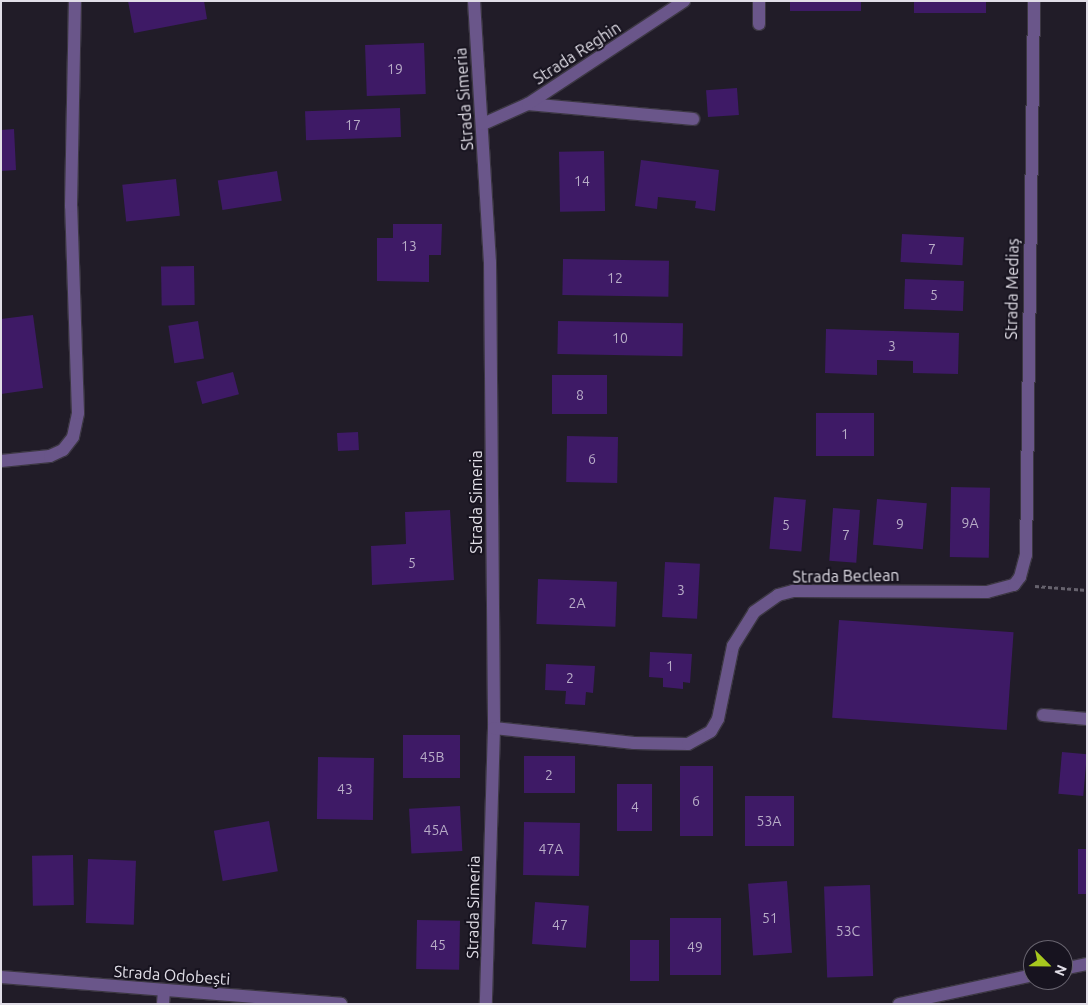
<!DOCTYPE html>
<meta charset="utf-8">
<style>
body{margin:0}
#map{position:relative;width:1088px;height:1005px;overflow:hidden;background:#211c28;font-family:Ubuntu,sans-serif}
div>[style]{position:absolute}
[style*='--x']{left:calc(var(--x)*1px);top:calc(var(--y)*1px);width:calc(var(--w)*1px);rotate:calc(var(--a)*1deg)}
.building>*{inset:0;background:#3e1a66;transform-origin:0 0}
.path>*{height:3px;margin-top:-1.5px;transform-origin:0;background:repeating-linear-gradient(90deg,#66626d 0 4px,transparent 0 6.5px)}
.roads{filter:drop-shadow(1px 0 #3c3743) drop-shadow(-1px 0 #3c3743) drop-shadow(0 1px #3c3743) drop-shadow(0 -1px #3c3743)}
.lane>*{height:12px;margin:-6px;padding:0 6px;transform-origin:6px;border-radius:6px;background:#6a568a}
.street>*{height:12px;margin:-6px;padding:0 6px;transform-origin:6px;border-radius:6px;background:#6a568a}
span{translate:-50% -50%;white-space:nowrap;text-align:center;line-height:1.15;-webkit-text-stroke:4px #17131f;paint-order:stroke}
.number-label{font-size:14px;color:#b8adc7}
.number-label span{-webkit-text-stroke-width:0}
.street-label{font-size:16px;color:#e1dee7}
.frame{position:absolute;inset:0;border:2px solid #e1dee7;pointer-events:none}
.north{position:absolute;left:1023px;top:940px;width:50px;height:50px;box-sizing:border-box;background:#17131f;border:1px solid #68646f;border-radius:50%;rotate:113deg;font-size:14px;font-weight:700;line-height:20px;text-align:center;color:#e1dee7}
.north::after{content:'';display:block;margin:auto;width:18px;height:22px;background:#a7c81e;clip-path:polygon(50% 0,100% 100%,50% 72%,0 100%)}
</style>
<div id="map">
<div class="building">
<i style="clip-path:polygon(128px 1px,204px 1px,207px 19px,134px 33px)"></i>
<i style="left:790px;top:1px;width:71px;height:10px"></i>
<i style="left:914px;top:1px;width:72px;height:12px"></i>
<i style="left:424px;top:43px;width:51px;height:59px;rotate:88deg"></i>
<i style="left:737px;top:88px;width:27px;height:31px;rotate:86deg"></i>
<i style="left:400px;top:108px;width:29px;height:95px;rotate:88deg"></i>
<i style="clip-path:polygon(14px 129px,16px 170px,1px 171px,1px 130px)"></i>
<i style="left:604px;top:151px;width:60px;height:45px;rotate:89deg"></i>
<i style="clip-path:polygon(641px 160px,719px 170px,715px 211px,695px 208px,696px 201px,658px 197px,657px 209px,635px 206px)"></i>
<i style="left:277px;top:171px;width:30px;height:60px;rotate:81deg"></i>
<i style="left:176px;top:179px;width:37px;height:54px;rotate:84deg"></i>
<i style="clip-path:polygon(393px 224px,442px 224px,441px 255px,429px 255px,429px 282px,377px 281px,377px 238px,393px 238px)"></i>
<i style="left:902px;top:234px;width:62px;height:28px;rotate:3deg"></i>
<i style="left:563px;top:259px;width:106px;height:36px;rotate:1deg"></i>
<i style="left:194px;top:266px;width:39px;height:33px;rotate:89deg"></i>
<i style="left:905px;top:279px;width:59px;height:30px;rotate:2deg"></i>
<i style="clip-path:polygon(33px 315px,43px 388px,1px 394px,1px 319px)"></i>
<i style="left:198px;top:321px;width:38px;height:30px;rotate:81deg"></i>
<i style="left:558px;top:321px;width:125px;height:33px;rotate:1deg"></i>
<i style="clip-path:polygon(826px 329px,959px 333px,958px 374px,913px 373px,913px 361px,877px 360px,877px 375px,825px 373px)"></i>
<i style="left:233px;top:372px;width:23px;height:38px;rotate:75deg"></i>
<i style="left:607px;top:375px;width:39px;height:55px;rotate:90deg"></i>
<i style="left:816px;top:413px;width:58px;height:43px"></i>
<i style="left:358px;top:432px;width:18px;height:21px;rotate:87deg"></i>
<i style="left:567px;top:436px;width:51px;height:46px;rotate:1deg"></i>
<i style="left:951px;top:487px;width:39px;height:70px;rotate:1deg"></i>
<i style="left:774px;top:497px;width:32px;height:52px;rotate:5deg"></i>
<i style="left:877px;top:499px;width:50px;height:46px;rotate:5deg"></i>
<i style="left:833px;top:508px;width:27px;height:53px;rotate:4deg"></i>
<i style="clip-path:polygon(450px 510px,454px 580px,372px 585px,371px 546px,406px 544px,405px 512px)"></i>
<i style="left:665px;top:562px;width:35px;height:55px;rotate:3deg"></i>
<i style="left:538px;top:579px;width:79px;height:45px;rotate:2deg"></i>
<i style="left:839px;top:620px;width:175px;height:98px;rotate:4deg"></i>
<i style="clip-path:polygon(650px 652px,692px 654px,690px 683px,683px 682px,683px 689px,663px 687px,663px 678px,649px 677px)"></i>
<i style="clip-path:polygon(546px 664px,595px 666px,593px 693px,586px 692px,585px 705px,565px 704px,566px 691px,545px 690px)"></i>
<i style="left:403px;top:735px;width:57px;height:43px"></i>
<i style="left:1062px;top:752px;width:25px;height:42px;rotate:5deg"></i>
<i style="left:524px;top:756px;width:51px;height:37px"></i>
<i style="left:318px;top:757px;width:56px;height:62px;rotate:1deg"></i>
<i style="left:713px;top:766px;width:70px;height:33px;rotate:90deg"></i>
<i style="left:617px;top:784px;width:35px;height:47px"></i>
<i style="left:745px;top:796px;width:49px;height:50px"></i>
<i style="left:460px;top:806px;width:45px;height:51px;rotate:87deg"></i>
<i style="left:269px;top:821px;width:51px;height:56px;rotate:80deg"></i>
<i style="left:524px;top:822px;width:56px;height:53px;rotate:1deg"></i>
<i style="left:1087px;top:849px;width:45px;height:9px;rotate:90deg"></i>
<i style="left:73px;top:855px;width:50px;height:41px;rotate:89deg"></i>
<i style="left:88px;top:859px;width:48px;height:64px;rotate:2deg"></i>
<i style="left:787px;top:881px;width:72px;height:39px;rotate:86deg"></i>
<i style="left:870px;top:885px;width:91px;height:46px;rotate:88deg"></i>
<i style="left:535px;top:902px;width:54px;height:42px;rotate:4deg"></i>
<i style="left:670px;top:918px;width:51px;height:57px"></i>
<i style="left:417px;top:920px;width:43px;height:49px;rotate:1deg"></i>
<i style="left:630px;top:940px;width:29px;height:41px"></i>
</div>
<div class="path">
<i style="--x:1035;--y:586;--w:52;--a:4.4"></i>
</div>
<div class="roads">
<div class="lane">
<i style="--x:528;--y:104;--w:166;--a:5.2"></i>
<i style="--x:1043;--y:715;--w:44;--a:5.2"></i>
</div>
<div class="street">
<i style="--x:474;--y:1;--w:261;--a:86.5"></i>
<i style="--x:490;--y:262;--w:466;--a:89.5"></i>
<i style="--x:494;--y:728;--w:276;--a:91.7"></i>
<i style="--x:759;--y:24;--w:23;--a:-90"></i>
<i style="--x:483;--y:124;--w:49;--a:-24"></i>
<i style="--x:528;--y:104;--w:187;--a:-33.4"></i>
<i style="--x:1;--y:461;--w:49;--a:-5.8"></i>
<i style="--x:50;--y:456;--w:14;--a:-25"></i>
<i style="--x:63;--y:450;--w:16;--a:-52"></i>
<i style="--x:73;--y:437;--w:25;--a:-78"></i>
<i style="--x:78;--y:413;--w:207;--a:-91.9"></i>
<i style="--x:71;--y:206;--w:205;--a:-88.9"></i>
<i style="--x:494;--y:728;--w:141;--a:6.1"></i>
<i style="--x:634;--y:743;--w:54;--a:1.1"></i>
<i style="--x:688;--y:744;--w:26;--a:-29"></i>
<i style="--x:711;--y:731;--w:14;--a:-60"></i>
<i style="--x:718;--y:719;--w:75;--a:-78.4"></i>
<i style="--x:733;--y:646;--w:40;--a:-58"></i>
<i style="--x:754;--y:612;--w:29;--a:-35"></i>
<i style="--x:778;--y:595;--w:16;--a:-15"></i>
<i style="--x:793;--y:591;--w:194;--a:0.3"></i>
<i style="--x:987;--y:592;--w:28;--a:-15"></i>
<i style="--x:1014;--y:585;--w:10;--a:-53"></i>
<i style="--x:1020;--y:577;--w:23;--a:-75"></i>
<i style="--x:1026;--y:555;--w:554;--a:-89.17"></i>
<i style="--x:1063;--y:969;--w:25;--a:-12"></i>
<i style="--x:1;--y:977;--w:341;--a:4.5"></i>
<i style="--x:163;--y:1004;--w:14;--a:-86"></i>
<i style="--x:899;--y:1004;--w:137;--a:-12.2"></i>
</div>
</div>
<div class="number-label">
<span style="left:395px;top:69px">19</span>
<span style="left:353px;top:125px">17</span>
<span style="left:582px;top:181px">14</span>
<span style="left:409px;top:246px">13</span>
<span style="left:932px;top:249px">7</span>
<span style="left:615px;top:278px">12</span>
<span style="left:934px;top:295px">5</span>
<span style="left:620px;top:338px">10</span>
<span style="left:892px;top:346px">3</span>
<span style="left:580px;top:395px">8</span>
<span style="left:845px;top:434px">1</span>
<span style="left:592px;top:459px">6</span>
<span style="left:970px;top:523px">9A</span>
<span style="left:900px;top:524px">9</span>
<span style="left:786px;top:525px">5</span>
<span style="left:846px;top:535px">7</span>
<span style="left:412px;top:563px">5</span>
<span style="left:681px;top:590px">3</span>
<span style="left:577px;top:603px">2A</span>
<span style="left:670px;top:666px">1</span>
<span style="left:570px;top:678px">2</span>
<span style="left:432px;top:757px">45B</span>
<span style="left:549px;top:775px">2</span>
<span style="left:345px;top:789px">43</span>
<span style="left:696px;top:801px">6</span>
<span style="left:635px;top:807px">4</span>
<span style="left:769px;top:821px">53A</span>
<span style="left:436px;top:830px">45A</span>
<span style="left:551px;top:849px">47A</span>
<span style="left:770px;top:918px">51</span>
<span style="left:560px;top:925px">47</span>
<span style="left:848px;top:931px">53C</span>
<span style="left:438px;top:945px">45</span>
<span style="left:695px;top:947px">49</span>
</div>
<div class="street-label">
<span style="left:577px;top:53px;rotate:-33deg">Strada Reghin</span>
<span style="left:464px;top:99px;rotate:-94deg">Strada Simeria</span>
<span style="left:1012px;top:289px;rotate:-89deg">Strada Mediaș</span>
<span style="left:476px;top:502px;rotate:-90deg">Strada Simeria</span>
<span style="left:846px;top:576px;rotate:-1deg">Strada Beclean</span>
<span style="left:473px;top:907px;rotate:-89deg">Strada Simeria</span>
<span style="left:172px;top:975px;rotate:4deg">Strada Odobești</span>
</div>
<div class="frame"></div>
<div class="north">N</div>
</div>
